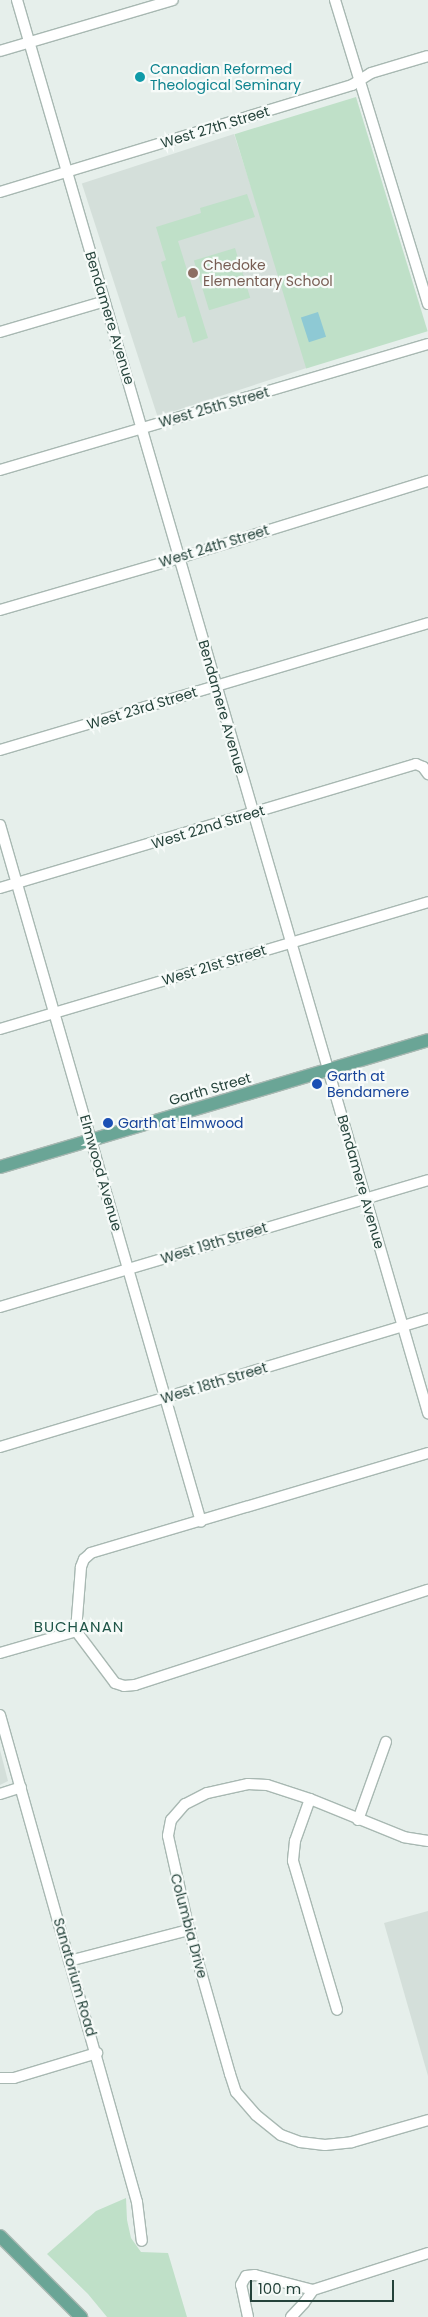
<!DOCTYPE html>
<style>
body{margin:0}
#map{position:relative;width:428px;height:2317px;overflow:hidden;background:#e6efeb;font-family:Poppins,sans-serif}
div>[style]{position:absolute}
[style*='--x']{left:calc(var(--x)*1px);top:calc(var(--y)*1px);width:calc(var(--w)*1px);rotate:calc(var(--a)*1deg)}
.built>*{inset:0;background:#d4dfda;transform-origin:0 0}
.green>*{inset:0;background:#bfe0c8;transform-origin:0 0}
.water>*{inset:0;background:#8ec9d4;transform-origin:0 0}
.roads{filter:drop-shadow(1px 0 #a8b8b2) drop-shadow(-1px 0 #a8b8b2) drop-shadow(0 1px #a8b8b2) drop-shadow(0 -1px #a8b8b2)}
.minor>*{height:10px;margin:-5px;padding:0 5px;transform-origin:5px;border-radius:5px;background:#fff}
.major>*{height:12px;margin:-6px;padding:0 6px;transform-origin:6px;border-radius:6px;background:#6aa596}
.dots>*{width:14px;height:14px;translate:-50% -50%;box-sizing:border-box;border:2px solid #f7fbf9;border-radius:50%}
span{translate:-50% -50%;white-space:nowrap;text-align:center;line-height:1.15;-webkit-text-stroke:4.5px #f7fbf9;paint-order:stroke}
.culture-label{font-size:14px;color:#0d838f}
.left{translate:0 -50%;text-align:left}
.street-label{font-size:14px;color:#24423a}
.education-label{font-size:14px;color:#785e54}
.transit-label{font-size:14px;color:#164399}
.neighbourhood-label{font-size:15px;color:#1f5548;letter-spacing:1px}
.scale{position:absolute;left:250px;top:2280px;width:144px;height:22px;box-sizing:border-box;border:2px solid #24423a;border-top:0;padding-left:6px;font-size:15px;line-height:18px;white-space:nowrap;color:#24423a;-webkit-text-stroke:4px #f7fbf9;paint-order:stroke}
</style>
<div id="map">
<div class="built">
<i style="left:234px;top:134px;width:245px;height:160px;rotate:72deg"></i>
<i style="clip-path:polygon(0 1750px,8px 1781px,0 1785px)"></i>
<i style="clip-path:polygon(428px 1911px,428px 2076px,384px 1923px)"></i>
</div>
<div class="green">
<i style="left:356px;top:97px;width:245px;height:127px;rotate:73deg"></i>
<i style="clip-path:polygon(247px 194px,255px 217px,178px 241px,208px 338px,193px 343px,185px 316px,178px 318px,161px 262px,166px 260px,156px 227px,201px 213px,200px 208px)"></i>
<i style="left:235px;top:248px;width:52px;height:43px;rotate:73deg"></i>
<i style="clip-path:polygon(126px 2198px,127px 2220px,131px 2238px,141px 2252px,168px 2253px,187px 2317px,107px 2317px,88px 2294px,47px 2254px,96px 2211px)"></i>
</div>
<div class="water">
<i style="left:318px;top:312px;width:26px;height:18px;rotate:72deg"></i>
</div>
<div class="roads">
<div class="minor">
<i style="--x:17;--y:0;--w:1472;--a:73.78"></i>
<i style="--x:335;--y:0;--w:318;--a:73"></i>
<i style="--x:0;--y:51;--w:180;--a:-16.4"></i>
<i style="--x:0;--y:192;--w:368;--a:-16.9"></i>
<i style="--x:352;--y:85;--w:22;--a:-32"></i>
<i style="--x:371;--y:73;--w:59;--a:-16.6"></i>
<i style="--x:0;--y:332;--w:109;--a:-16.4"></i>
<i style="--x:0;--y:470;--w:446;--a:-16.4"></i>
<i style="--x:0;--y:610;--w:186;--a:-16.2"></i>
<i style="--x:179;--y:558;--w:261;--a:-17.2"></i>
<i style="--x:0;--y:750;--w:446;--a:-16.5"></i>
<i style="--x:0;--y:825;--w:725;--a:73.91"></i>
<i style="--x:0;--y:888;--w:434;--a:-16.6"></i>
<i style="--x:416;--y:764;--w:8;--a:23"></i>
<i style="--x:423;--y:767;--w:9;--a:54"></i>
<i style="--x:0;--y:1029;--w:446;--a:-16.5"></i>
<i style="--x:0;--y:1307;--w:446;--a:-16.5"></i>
<i style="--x:0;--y:1447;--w:447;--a:-16.7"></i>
<i style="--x:428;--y:1453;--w:352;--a:163.5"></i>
<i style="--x:91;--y:1553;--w:9;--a:139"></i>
<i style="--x:84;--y:1559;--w:9;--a:111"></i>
<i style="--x:81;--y:1567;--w:64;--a:94.5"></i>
<i style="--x:76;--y:1631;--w:65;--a:53.1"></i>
<i style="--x:115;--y:1683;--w:9;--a:18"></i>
<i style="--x:124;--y:1686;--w:11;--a:-5"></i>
<i style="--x:135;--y:1685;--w:308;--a:-18"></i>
<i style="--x:0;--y:1653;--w:79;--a:-16.1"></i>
<i style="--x:0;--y:1715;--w:506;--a:74.29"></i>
<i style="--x:137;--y:2202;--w:39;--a:83"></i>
<i style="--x:0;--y:1794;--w:22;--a:-18"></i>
<i style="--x:310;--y:1799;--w:45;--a:109.7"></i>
<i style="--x:295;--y:1841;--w:20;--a:96"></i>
<i style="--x:293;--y:1861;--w:155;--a:73.5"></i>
<i style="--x:358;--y:1820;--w:83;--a:-70.3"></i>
<i style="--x:428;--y:1841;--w:24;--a:-171"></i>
<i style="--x:404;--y:1837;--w:101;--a:-158"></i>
<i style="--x:310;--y:1799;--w:45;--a:-162"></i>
<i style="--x:267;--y:1785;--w:19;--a:-177"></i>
<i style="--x:248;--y:1784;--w:42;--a:167.6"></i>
<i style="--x:207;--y:1793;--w:25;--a:153"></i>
<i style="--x:185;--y:1804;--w:21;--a:131"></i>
<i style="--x:171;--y:1820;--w:16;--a:101"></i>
<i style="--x:168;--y:1836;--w:96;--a:77.4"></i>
<i style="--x:189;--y:1930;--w:150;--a:74.1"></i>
<i style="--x:230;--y:2074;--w:19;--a:72"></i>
<i style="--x:236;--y:2092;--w:30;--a:49"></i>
<i style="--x:256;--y:2115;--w:32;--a:39"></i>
<i style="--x:281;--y:2135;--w:20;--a:20"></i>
<i style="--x:300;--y:2142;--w:25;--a:7"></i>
<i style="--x:325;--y:2145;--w:27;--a:-6"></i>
<i style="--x:352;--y:2142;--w:79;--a:-16.1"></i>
<i style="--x:69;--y:1961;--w:124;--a:-14.5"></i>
<i style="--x:0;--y:2078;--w:14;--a:0"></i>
<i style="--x:14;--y:2078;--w:87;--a:-16.8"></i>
<i style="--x:248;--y:2317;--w:33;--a:-102"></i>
<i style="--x:241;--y:2285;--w:10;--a:-61"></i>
<i style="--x:246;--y:2276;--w:9;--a:-6"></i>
<i style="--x:255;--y:2275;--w:60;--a:14.5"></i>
<i style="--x:313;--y:2290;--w:121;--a:-17.8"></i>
<i style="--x:291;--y:2317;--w:19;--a:-47"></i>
<i style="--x:304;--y:2303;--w:16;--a:-55"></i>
</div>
<div class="major">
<i style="--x:0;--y:1167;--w:446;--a:-16.5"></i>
<i style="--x:0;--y:2236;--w:115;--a:45"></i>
</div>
</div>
<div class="dots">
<i style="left:140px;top:77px;background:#0f9aa8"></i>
<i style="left:193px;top:273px;background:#8d6e63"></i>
<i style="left:317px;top:1084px;background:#1a4fb4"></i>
<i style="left:108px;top:1123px;background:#1a4fb4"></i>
</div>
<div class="culture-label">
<span class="left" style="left:150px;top:77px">Canadian Reformed<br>Theological Seminary</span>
</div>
<div class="street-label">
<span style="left:215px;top:127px;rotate:-17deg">West 27th Street</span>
<span style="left:110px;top:318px;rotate:73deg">Bendamere Avenue</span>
<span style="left:214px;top:407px;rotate:-16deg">West 25th Street</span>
<span style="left:214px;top:546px;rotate:-17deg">West 24th Street</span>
<span style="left:222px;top:707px;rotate:74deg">Bendamere Avenue</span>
<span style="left:142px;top:708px;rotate:-17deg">West 23rd Street</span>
<span style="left:208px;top:827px;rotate:-17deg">West 22nd Street</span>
<span style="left:214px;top:965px;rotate:-17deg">West 21st Street</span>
<span style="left:210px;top:1089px;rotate:-16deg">Garth Street</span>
<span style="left:101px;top:1173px;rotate:74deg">Elmwood Avenue</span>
<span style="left:361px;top:1182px;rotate:74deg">Bendamere Avenue</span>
<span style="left:214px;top:1243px;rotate:-17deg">West 19th Street</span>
<span style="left:214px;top:1383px;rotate:-17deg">West 18th Street</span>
<span style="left:189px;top:1926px;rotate:75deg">Columbia Drive</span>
<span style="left:75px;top:1977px;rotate:74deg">Sanatorium Road</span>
</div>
<div class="education-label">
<span class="left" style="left:203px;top:273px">Chedoke<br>Elementary School</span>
</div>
<div class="transit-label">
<span class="left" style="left:327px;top:1084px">Garth at<br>Bendamere</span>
<span class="left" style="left:118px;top:1123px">Garth at Elmwood</span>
</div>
<div class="neighbourhood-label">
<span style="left:79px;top:1627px">BUCHANAN</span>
</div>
<div class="scale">100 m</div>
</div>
